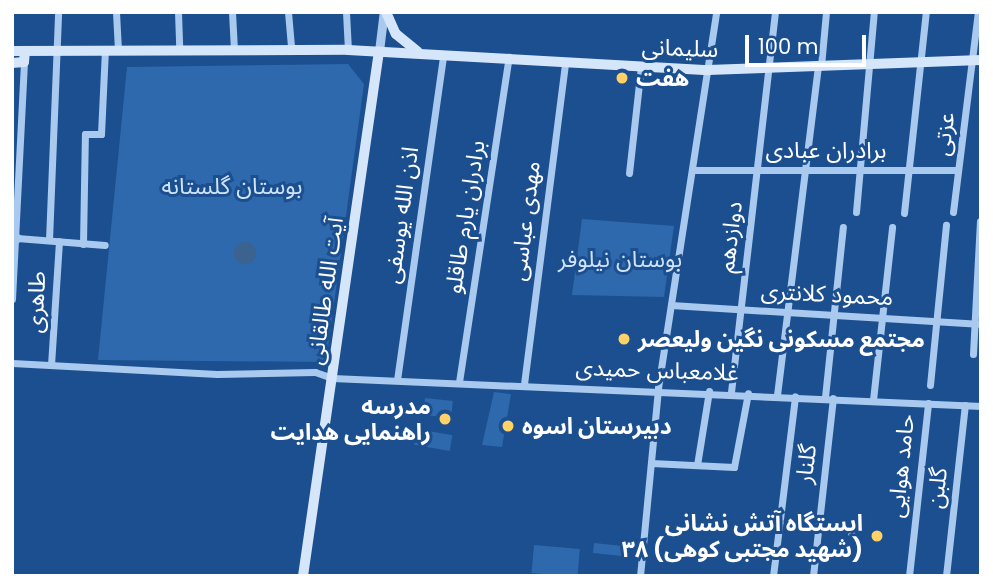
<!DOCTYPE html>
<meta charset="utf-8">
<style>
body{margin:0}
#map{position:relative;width:993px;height:588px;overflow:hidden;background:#1b4f8f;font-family:Poppins,"Noto Sans Arabic",sans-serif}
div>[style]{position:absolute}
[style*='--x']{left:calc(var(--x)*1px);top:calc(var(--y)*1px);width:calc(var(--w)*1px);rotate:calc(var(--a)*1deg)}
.green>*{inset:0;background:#2e69ad;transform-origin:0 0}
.water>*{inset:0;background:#3c6290}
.round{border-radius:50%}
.minor>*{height:7px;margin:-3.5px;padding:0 3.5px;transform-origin:3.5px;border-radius:3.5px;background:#a9c9ee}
.tertiary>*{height:9px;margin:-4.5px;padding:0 4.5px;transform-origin:4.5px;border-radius:4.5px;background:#a9c9ee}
.secondary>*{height:10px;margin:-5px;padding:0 5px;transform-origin:5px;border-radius:5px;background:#d6e6fa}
.dots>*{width:19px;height:19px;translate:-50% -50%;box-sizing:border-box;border:4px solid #1b4f8f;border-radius:50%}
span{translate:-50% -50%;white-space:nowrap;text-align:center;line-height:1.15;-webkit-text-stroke:6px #1b4f8f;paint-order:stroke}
.street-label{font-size:23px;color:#fff}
.poi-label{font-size:23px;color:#fff;font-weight:700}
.left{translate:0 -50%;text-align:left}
.right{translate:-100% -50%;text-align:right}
.park-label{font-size:23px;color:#cfe3fa}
.frame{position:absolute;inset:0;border:14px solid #fff;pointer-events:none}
.scale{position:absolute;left:745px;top:35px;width:121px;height:32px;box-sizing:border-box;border:4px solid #fff;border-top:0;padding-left:9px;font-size:21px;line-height:24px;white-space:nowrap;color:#fff;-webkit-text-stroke:5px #1b4f8f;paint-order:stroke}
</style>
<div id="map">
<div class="green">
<i style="clip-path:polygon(348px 64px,364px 84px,326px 362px,98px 360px,127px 67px)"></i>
<i style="clip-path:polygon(582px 219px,674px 226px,664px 297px,572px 295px)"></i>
<i style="clip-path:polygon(494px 392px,511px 394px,502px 447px,482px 445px)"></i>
<i style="left:425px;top:398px;width:28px;height:17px;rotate:6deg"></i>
<i style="left:417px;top:429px;width:36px;height:16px;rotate:10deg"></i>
<i style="left:594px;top:543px;width:31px;height:10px;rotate:6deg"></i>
<i style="left:534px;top:545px;width:46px;height:28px;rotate:5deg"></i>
</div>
<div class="water">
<i class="round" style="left:234px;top:242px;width:22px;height:22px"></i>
</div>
<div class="minor">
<i style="--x:116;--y:12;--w:38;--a:87"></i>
<i style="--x:178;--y:12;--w:38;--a:88"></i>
<i style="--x:232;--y:12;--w:37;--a:87"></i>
<i style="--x:288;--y:12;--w:38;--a:85"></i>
<i style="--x:346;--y:12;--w:38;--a:87"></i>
<i style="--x:821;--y:66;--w:54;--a:-84.7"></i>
<i style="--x:693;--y:170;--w:265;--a:0"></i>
<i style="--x:629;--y:173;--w:108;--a:-83.6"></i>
<i style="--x:856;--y:212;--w:201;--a:-84.9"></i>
<i style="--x:953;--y:212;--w:202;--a:-82.9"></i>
<i style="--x:904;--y:213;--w:202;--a:-83.8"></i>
<i style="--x:17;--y:238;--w:88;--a:4.5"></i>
<i style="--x:49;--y:240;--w:228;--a:-87.7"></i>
<i style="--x:83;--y:244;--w:110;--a:-89"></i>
<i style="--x:85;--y:134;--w:16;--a:0"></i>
<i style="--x:101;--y:134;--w:84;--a:-87.3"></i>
<i style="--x:12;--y:299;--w:237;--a:-87.1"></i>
<i style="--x:671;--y:305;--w:311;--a:3.5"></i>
<i style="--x:973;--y:354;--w:133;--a:-87"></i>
<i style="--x:12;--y:363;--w:205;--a:3.1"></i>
<i style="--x:217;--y:374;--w:98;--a:-1.2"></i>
<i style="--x:315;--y:372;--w:18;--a:19"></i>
<i style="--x:332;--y:378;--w:650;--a:2.47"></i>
<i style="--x:51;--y:365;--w:124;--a:-86.3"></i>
<i style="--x:397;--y:380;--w:328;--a:-81.9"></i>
<i style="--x:459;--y:382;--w:329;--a:-81.3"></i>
<i style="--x:524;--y:384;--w:325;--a:-82.7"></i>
<i style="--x:930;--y:385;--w:161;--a:-84.3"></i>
<i style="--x:731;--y:392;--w:383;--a:-83.4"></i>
<i style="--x:777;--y:395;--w:332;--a:-82.9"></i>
<i style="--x:825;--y:397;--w:171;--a:-84"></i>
<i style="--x:873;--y:400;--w:174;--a:-83.7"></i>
<i style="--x:651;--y:463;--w:83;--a:2.8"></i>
<i style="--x:734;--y:467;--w:75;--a:-79.3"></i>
<i style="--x:697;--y:465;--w:75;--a:-80.8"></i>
<i style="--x:640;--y:576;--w:189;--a:-84.5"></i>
<i style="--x:658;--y:388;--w:380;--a:-81.2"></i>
<i style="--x:773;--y:576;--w:181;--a:-83"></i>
<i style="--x:813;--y:576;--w:179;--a:-83.6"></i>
<i style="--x:909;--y:576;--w:174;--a:-83.7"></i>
<i style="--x:946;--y:576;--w:172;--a:-83.7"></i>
</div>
<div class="tertiary">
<i style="--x:379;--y:51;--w:39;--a:-83"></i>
<i style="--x:12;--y:238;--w:5;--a:0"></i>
</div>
<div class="secondary">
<i style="--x:386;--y:12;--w:24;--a:66"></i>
<i style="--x:396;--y:34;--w:28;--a:39"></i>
<i style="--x:12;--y:51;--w:336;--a:-0.2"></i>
<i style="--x:348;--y:50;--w:361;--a:3.2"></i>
<i style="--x:708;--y:70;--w:273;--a:-2.1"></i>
<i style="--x:12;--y:63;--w:12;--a:-5"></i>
<i style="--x:24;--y:62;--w:11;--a:-85"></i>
<i style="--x:303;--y:576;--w:530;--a:-81.76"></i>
</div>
<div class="dots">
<i style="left:622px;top:78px;background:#ffd166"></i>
<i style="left:624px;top:339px;background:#ffd166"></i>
<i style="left:445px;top:419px;background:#ffd166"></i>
<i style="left:508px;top:426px;background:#ffd166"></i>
<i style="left:877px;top:536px;background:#ffd166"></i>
</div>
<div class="street-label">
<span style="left:680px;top:48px;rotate:2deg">سلیمانی</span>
<span style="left:944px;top:134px;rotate:-83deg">عزتی</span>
<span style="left:826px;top:150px">برادران عبادی</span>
<span style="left:401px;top:215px;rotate:-82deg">اذن الله یوسفی</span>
<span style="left:465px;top:217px;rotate:-81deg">برادران یارم طاقلو</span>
<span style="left:525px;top:221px;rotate:-83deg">مهدی عباسی</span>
<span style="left:730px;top:237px;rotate:-83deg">دوازدهم</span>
<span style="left:325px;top:291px;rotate:-82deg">آیت الله طالقانی</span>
<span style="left:827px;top:294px;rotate:3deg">محمود کلانتری</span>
<span style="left:36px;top:302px;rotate:-87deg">طاهری</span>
<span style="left:657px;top:370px;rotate:2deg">غلامعباس حمیدی</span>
<span style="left:806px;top:464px;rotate:-83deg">گلنار</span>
<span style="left:901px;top:466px;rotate:-84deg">حامد هوایی</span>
<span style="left:937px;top:488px;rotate:-84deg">گلبن</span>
</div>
<div class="poi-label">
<span class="left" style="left:636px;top:78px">هفت</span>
<span class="left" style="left:638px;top:339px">مجتمع مسکونی نگین ولیعصر</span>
<span class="right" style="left:431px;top:419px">مدرسه<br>راهنمایی هدایت</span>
<span class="left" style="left:522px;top:426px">دبیرستان اسوه</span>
<span class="right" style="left:863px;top:536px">ایستگاه آتش نشانی<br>۳۸ (شهید مجتبی کوهی)</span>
</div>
<div class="park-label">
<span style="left:232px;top:186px">بوستان گلستانه</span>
<span style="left:620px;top:259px">بوستان نیلوفر</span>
</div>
<div class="frame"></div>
<div class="scale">100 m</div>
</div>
